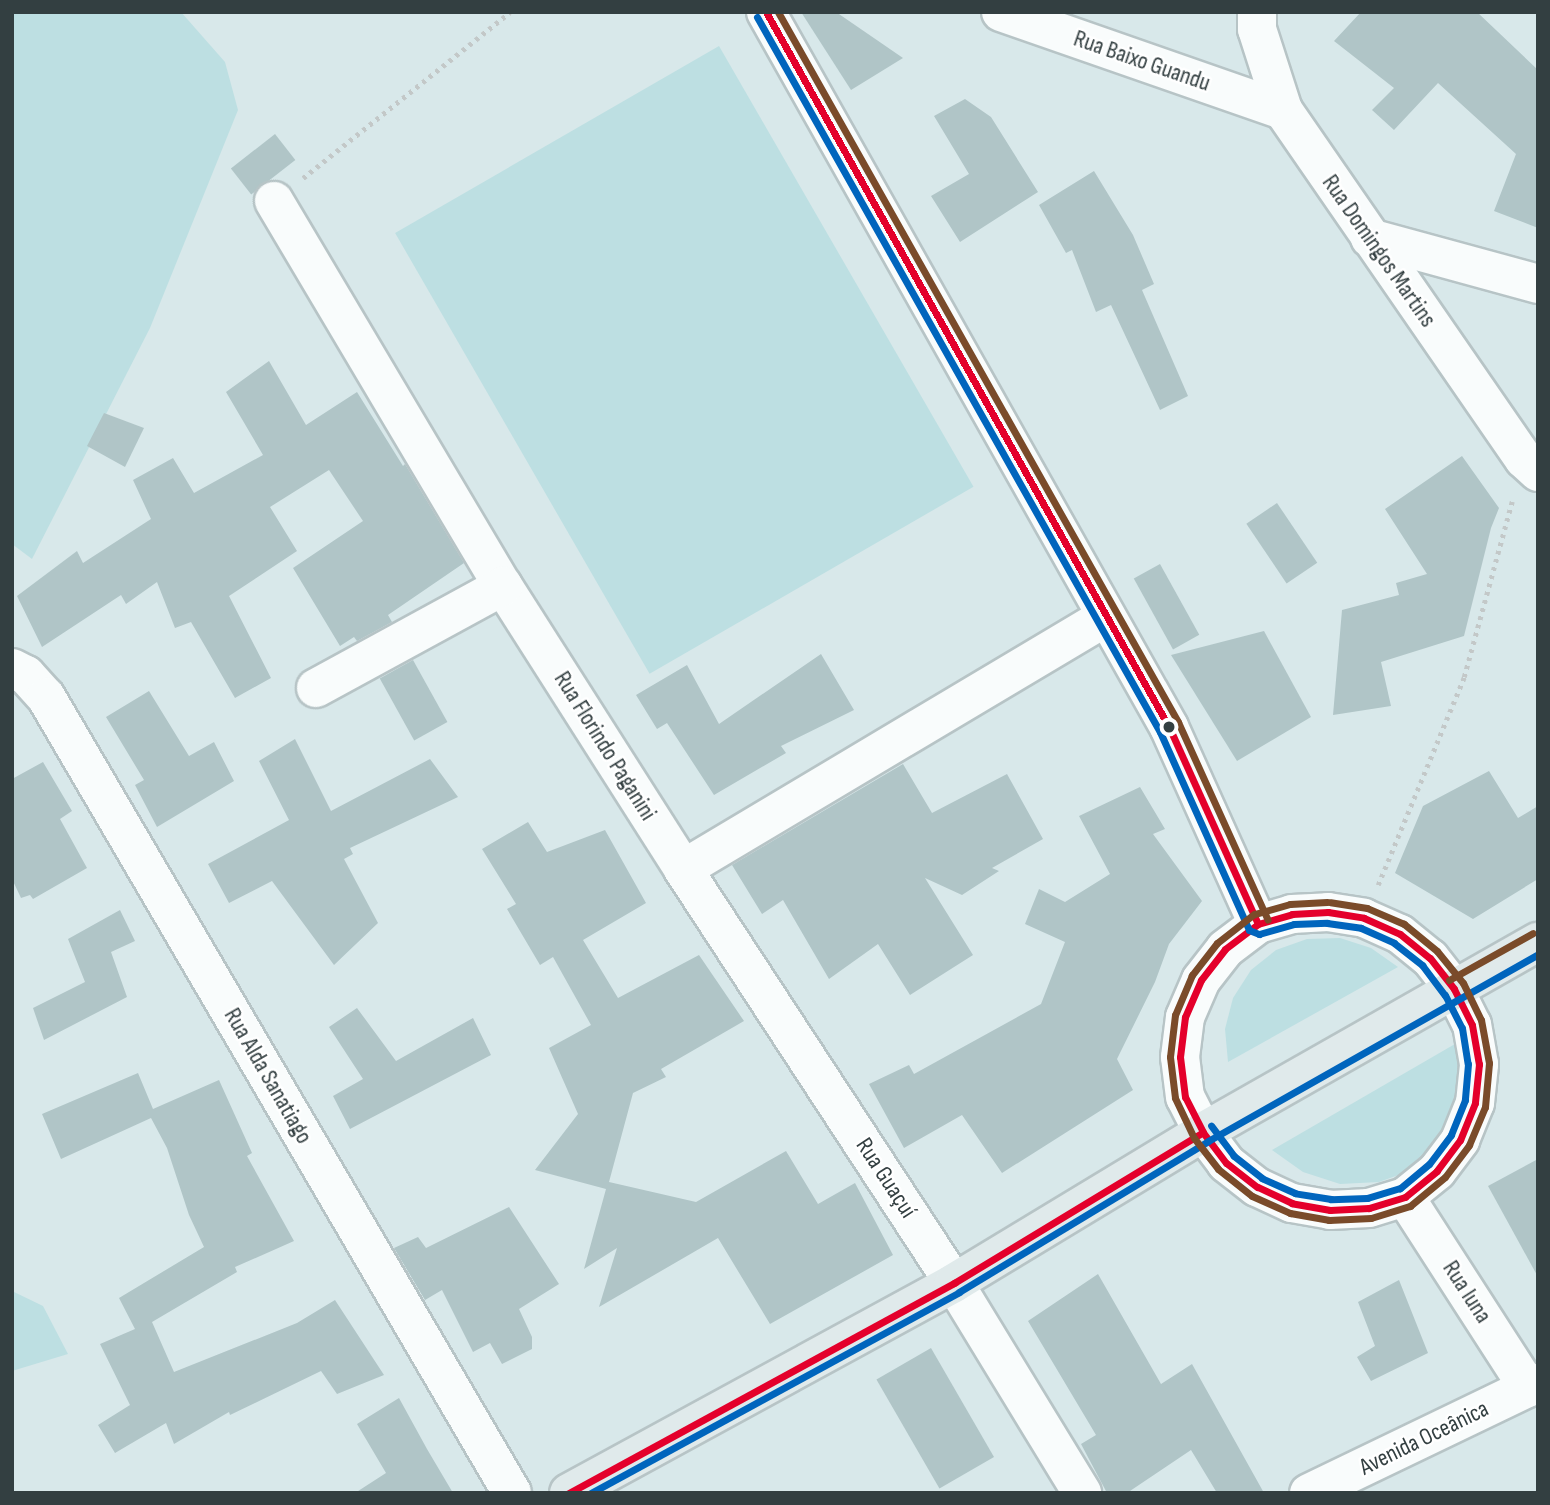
<!DOCTYPE html>
<meta charset="utf-8">
<style>
body{margin:0}
#map{position:relative;width:1550px;height:1505px;overflow:hidden;background:#d8e8ea;font-family:"Sofia Sans Condensed",sans-serif}
div>[style]{position:absolute}
[style*='--x']{left:calc(var(--x)*1px);top:calc(var(--y)*1px);width:calc(var(--w)*1px);rotate:calc(var(--a)*1deg)}
.green>*{inset:0;background:#bddfe2;transform-origin:0 0}
.building>*{inset:0;background:#b0c5c7;transform-origin:0 0}
.path>*{height:4.5px;margin-top:-2.25px;transform-origin:0;background:repeating-linear-gradient(90deg,#c3c8c8 0 3.5px,transparent 0 8.5px)}
.roads{filter:drop-shadow(2px 0 #b7c4c6) drop-shadow(-2px 0 #b7c4c6) drop-shadow(0 2px #b7c4c6) drop-shadow(0 -2px #b7c4c6)}
.street>*{height:38px;margin:-19px;padding:0 19px;transform-origin:19px;border-radius:19px;background:#f9fcfc}
.secondary>*{height:38px;margin:-19px;padding:0 19px;transform-origin:19px;border-radius:19px;background:#f9fcfc}
.primary>*{height:38px;margin:-19px;padding:0 19px;transform-origin:19px;border-radius:19px;background:#e0eaeb}
.bus-1>*{height:7px;margin:-3.5px;padding:0 3.5px;transform-origin:3.5px;border-radius:3.5px;background:#e4002b}
.bus-2>*{height:7px;margin:-3.5px;padding:0 3.5px;transform-origin:3.5px;border-radius:3.5px;background:#0065bd}
.bus-3>*{height:7px;margin:-3.5px;padding:0 3.5px;transform-origin:3.5px;border-radius:3.5px;background:#7a4b2a}
.dots>*{width:19px;height:19px;translate:-50% -50%;box-sizing:border-box;border:4px solid #fff;border-radius:50%}
span{translate:-50% -50%;white-space:nowrap;text-align:center;line-height:1.15;-webkit-text-stroke:5px #fff;paint-order:stroke}
.street-label{font-size:24px;color:#333f41}
.frame{position:absolute;inset:0;border:14px solid #333f41;pointer-events:none}
</style>
<div id="map">
<div class="green">
<i style="clip-path:polygon(12px 12px,181px 12px,225px 62px,238px 110px,150px 328px,32px 559px,12px 544px)"></i>
<i style="left:719px;top:46px;width:509px;height:374px;rotate:60deg"></i>
<i style="clip-path:polygon(1340px 938px,1371px 948px,1398px 967px,1228px 1062px,1225px 1029px,1233px 998px,1251px 970px,1276px 950px,1307px 939px)"></i>
<i style="clip-path:polygon(1467px 1037px,1464px 1112px,1415px 1169px,1379px 1182px,1340px 1184px,1303px 1172px,1272px 1150px)"></i>
<i style="clip-path:polygon(12px 1291px,43px 1306px,68px 1354px,12px 1371px)"></i>
</div>
<div class="building">
<i style="clip-path:polygon(801px 12px,836px 12px,903px 58px,851px 90px)"></i>
<i style="clip-path:polygon(1361px 12px,1477px 12px,1538px 70px,1538px 228px,1494px 211px,1516px 154px,1438px 83px,1394px 130px,1372px 110px,1394px 88px,1334px 41px)"></i>
<i style="clip-path:polygon(965px 99px,991px 117px,1038px 192px,960px 242px,931px 196px,969px 174px,934px 116px)"></i>
<i style="left:275px;top:134px;width:33px;height:56px;rotate:52deg"></i>
<i style="clip-path:polygon(1094px 171px,1133px 235px,1154px 284px,1142px 290px,1188px 396px,1160px 410px,1111px 305px,1096px 312px,1072px 250px,1066px 253px,1039px 205px)"></i>
<i style="clip-path:polygon(269px 361px,306px 425px,357px 392px,403px 466px,405px 464px,464px 563px,388px 615px,392px 622px,357px 641px,354px 637px,340px 646px,293px 568px,363px 521px,329px 470px,270px 507px,297px 551px,229px 596px,271px 678px,235px 698px,191px 622px,175px 628px,157px 582px,126px 604px,121px 595px,42px 647px,17px 596px,77px 551px,83px 563px,151px 519px,133px 480px,173px 458px,194px 493px,263px 455px,226px 392px)"></i>
<i style="clip-path:polygon(104px 413px,144px 428px,125px 467px,87px 446px)"></i>
<i style="clip-path:polygon(1462px 456px,1499px 508px,1491px 528px,1464px 636px,1381px 662px,1391px 706px,1333px 715px,1342px 610px,1399px 595px,1396px 583px,1427px 574px,1385px 509px)"></i>
<i style="left:1277px;top:503px;width:72px;height:37px;rotate:56deg"></i>
<i style="left:1160px;top:564px;width:81px;height:30px;rotate:61deg"></i>
<i style="clip-path:polygon(1264px 631px,1311px 717px,1237px 761px,1171px 655px)"></i>
<i style="clip-path:polygon(821px 654px,854px 710px,781px 746px,786px 753px,714px 795px,667px 723px,657px 729px,636px 695px,687px 665px,719px 724px)"></i>
<i style="left:413px;top:660px;width:71px;height:38px;rotate:61deg"></i>
<i style="clip-path:polygon(149px 691px,189px 756px,214px 742px,234px 781px,157px 827px,135px 785px,144px 780px,106px 717px)"></i>
<i style="clip-path:polygon(295px 739px,331px 811px,430px 759px,458px 797px,350px 848px,353px 854px,344px 859px,378px 923px,334px 965px,272px 881px,229px 903px,208px 864px,289px 820px,259px 761px)"></i>
<i style="clip-path:polygon(43px 762px,72px 811px,60px 819px,87px 868px,33px 899px,30px 895px,21px 898px,12px 879px,12px 779px)"></i>
<i style="clip-path:polygon(903px 764px,932px 813px,1007px 774px,1043px 839px,992px 868px,999px 871px,962px 895px,925px 878px,973px 955px,910px 995px,878px 944px,829px 979px,783px 900px,762px 914px,732px 865px)"></i>
<i style="clip-path:polygon(1489px 771px,1518px 818px,1538px 806px,1538px 879px,1473px 919px,1395px 873px,1423px 806px)"></i>
<i style="clip-path:polygon(1140px 787px,1165px 829px,1153px 834px,1202px 901px,1169px 944px,1155px 982px,1117px 1059px,1133px 1090px,1002px 1173px,962px 1115px,904px 1148px,869px 1084px,909px 1065px,914px 1074px,1041px 1004px,1065px 942px,1025px 924px,1039px 889px,1065px 902px,1110px 874px,1079px 816px)"></i>
<i style="clip-path:polygon(528px 822px,547px 852px,605px 830px,646px 903px,583px 940px,618px 998px,699px 955px,744px 1021px,661px 1069px,666px 1077px,633px 1093px,609px 1182px,696px 1202px,786px 1151px,818px 1204px,855px 1183px,893px 1255px,770px 1324px,718px 1238px,599px 1307px,617px 1248px,584px 1269px,606px 1189px,535px 1170px,578px 1114px,549px 1048px,591px 1025px,553px 957px,540px 965px,507px 909px,516px 904px,482px 849px)"></i>
<i style="clip-path:polygon(120px 910px,135px 941px,111px 952px,127px 997px,44px 1040px,33px 1008px,85px 982px,68px 939px)"></i>
<i style="clip-path:polygon(357px 1008px,396px 1061px,473px 1018px,491px 1055px,350px 1129px,333px 1096px,363px 1079px,329px 1027px)"></i>
<i style="clip-path:polygon(138px 1073px,153px 1109px,219px 1080px,252px 1153px,247px 1156px,294px 1241px,235px 1267px,237px 1272px,152px 1322px,174px 1372px,297px 1323px,335px 1300px,384px 1375px,337px 1394px,321px 1371px,230px 1415px,229px 1412px,174px 1444px,166px 1423px,115px 1453px,98px 1425px,130px 1405px,100px 1344px,135px 1329px,119px 1298px,204px 1247px,189px 1215px,167px 1148px,151px 1118px,61px 1159px,42px 1114px)"></i>
<i style="clip-path:polygon(1538px 1159px,1538px 1277px,1488px 1186px)"></i>
<i style="clip-path:polygon(509px 1207px,559px 1284px,519px 1309px,532px 1337px,532px 1349px,502px 1364px,490px 1343px,473px 1352px,442px 1290px,425px 1300px,394px 1248px,418px 1237px,426px 1248px)"></i>
<i style="clip-path:polygon(1098px 1274px,1161px 1384px,1192px 1364px,1264px 1493px,1217px 1493px,1191px 1450px,1127px 1493px,1107px 1493px,1081px 1444px,1096px 1435px,1028px 1321px)"></i>
<i style="clip-path:polygon(1399px 1280px,1428px 1353px,1371px 1381px,1357px 1357px,1375px 1346px,1358px 1302px)"></i>
<i style="left:931px;top:1348px;width:126px;height:63px;rotate:60deg"></i>
<i style="clip-path:polygon(399px 1398px,427px 1449px,453px 1493px,355px 1493px,386px 1473px,357px 1424px)"></i>
</div>
<div class="path">
<i style="--x:303;--y:178;--w:265;--a:-38.7"></i>
<i style="--x:1378;--y:885;--w:225;--a:-67.5"></i>
<i style="--x:1464;--y:677;--w:182;--a:-74.7"></i>
</div>
<div class="roads">
<div class="street">
<i style="--x:1001;--y:12;--w:299;--a:19.2"></i>
<i style="--x:1257;--y:12;--w:17;--a:90"></i>
<i style="--x:1257;--y:29;--w:85;--a:72.2"></i>
<i style="--x:1283;--y:110;--w:424;--a:55.4"></i>
<i style="--x:1524;--y:459;--w:19;--a:43"></i>
<i style="--x:274;--y:201;--w:448;--a:59.3"></i>
<i style="--x:503;--y:586;--w:335;--a:57.5"></i>
<i style="--x:683;--y:869;--w:495;--a:56.8"></i>
<i style="--x:954;--y:1283;--w:246;--a:58.6"></i>
<i style="--x:1370;--y:238;--w:174;--a:15.3"></i>
<i style="--x:12;--y:668;--w:16;--a:27"></i>
<i style="--x:26;--y:675;--w:30;--a:48"></i>
<i style="--x:46;--y:697;--w:922;--a:59.65"></i>
<i style="--x:316;--y:688;--w:213;--a:-28.6"></i>
<i style="--x:683;--y:869;--w:492;--a:-30.8"></i>
<i style="--x:1203;--y:1132;--w:39;--a:53"></i>
<i style="--x:1226;--y:1163;--w:39;--a:38"></i>
<i style="--x:1257;--y:1187;--w:38;--a:25"></i>
<i style="--x:1292;--y:1203;--w:39;--a:10"></i>
<i style="--x:1330;--y:1210;--w:39;--a:-3"></i>
<i style="--x:1369;--y:1208;--w:38;--a:-17"></i>
<i style="--x:1405;--y:1197;--w:41;--a:-39.1"></i>
<i style="--x:1437;--y:1171;--w:39;--a:-53"></i>
<i style="--x:1460;--y:1140;--w:40;--a:-68"></i>
<i style="--x:1475;--y:1103;--w:39;--a:-84"></i>
<i style="--x:1479;--y:1064;--w:40;--a:-100"></i>
<i style="--x:1472;--y:1025;--w:40;--a:-116.6"></i>
<i style="--x:1405;--y:1197;--w:227;--a:57.2"></i>
<i style="--x:1309;--y:1493;--w:254;--a:-25.7"></i>
</div>
<div class="secondary">
<i style="--x:766;--y:12;--w:821;--a:60.59"></i>
<i style="--x:1169;--y:727;--w:216;--a:65.7"></i>
<i style="--x:1203;--y:1132;--w:39;--a:-117"></i>
<i style="--x:1185;--y:1097;--w:40;--a:-97.1"></i>
<i style="--x:1180;--y:1057;--w:40;--a:-82.9"></i>
<i style="--x:1185;--y:1017;--w:40;--a:-66.6"></i>
<i style="--x:1201;--y:980;--w:39;--a:-52"></i>
<i style="--x:1225;--y:949;--w:41;--a:-37.1"></i>
<i style="--x:1258;--y:924;--w:35;--a:-16"></i>
<i style="--x:1292;--y:914;--w:36;--a:-3"></i>
<i style="--x:1328;--y:912;--w:36;--a:9"></i>
<i style="--x:1364;--y:918;--w:39;--a:24"></i>
<i style="--x:1400;--y:934;--w:38;--a:39"></i>
<i style="--x:1430;--y:958;--w:39;--a:52"></i>
</div>
<div class="primary">
<i style="--x:569;--y:1493;--w:439;--a:-28.6"></i>
<i style="--x:954;--y:1283;--w:291;--a:-31.2"></i>
<i style="--x:1203;--y:1132;--w:385;--a:-29.6"></i>
</div>
</div>
<div class="bus-1">
<i style="--x:766;--y:12;--w:821;--a:60.59"></i>
<i style="--x:1169;--y:727;--w:216;--a:65.7"></i>
<i style="--x:1328;--y:912;--w:36;--a:9"></i>
<i style="--x:1364;--y:918;--w:39;--a:24"></i>
<i style="--x:1400;--y:934;--w:38;--a:39"></i>
<i style="--x:1430;--y:958;--w:39;--a:52"></i>
<i style="--x:1454;--y:989;--w:40;--a:63.4"></i>
<i style="--x:1472;--y:1025;--w:40;--a:80"></i>
<i style="--x:1479;--y:1064;--w:39;--a:96"></i>
<i style="--x:1475;--y:1103;--w:40;--a:112"></i>
<i style="--x:1460;--y:1140;--w:39;--a:127"></i>
<i style="--x:1437;--y:1171;--w:41;--a:140.9"></i>
<i style="--x:1405;--y:1197;--w:38;--a:163"></i>
<i style="--x:1369;--y:1208;--w:39;--a:177"></i>
<i style="--x:1330;--y:1210;--w:39;--a:-170"></i>
<i style="--x:1292;--y:1203;--w:38;--a:-155"></i>
<i style="--x:1257;--y:1187;--w:39;--a:-142"></i>
<i style="--x:1226;--y:1163;--w:39;--a:-127"></i>
<i style="--x:1203;--y:1132;--w:39;--a:-117"></i>
<i style="--x:1185;--y:1097;--w:40;--a:-97.1"></i>
<i style="--x:1180;--y:1057;--w:40;--a:-82.9"></i>
<i style="--x:1185;--y:1017;--w:40;--a:-66.6"></i>
<i style="--x:1201;--y:980;--w:39;--a:-52"></i>
<i style="--x:1225;--y:949;--w:41;--a:-37.1"></i>
<i style="--x:1258;--y:924;--w:35;--a:-16"></i>
<i style="--x:1292;--y:914;--w:36;--a:-3"></i>
<i style="--x:569;--y:1493;--w:439;--a:-28.6"></i>
<i style="--x:954;--y:1283;--w:291;--a:-31.2"></i>
</div>
<div class="bus-2">
<i style="--x:757;--y:17;--w:821;--a:60.59"></i>
<i style="--x:1160;--y:732;--w:217;--a:65.8"></i>
<i style="--x:1249;--y:930;--w:11;--a:22"></i>
<i style="--x:1259;--y:934;--w:36;--a:-16"></i>
<i style="--x:1294;--y:924;--w:33;--a:-2"></i>
<i style="--x:1327;--y:923;--w:34;--a:8"></i>
<i style="--x:1361;--y:928;--w:36;--a:24"></i>
<i style="--x:1394;--y:943;--w:36;--a:38"></i>
<i style="--x:1422;--y:965;--w:38;--a:53"></i>
<i style="--x:1445;--y:995;--w:37;--a:63"></i>
<i style="--x:1462;--y:1028;--w:36;--a:81"></i>
<i style="--x:1468;--y:1064;--w:36;--a:95"></i>
<i style="--x:1465;--y:1100;--w:38;--a:112"></i>
<i style="--x:1451;--y:1135;--w:36;--a:127"></i>
<i style="--x:1429;--y:1164;--w:38;--a:140"></i>
<i style="--x:1400;--y:1188;--w:34;--a:163"></i>
<i style="--x:1367;--y:1198;--w:36;--a:178"></i>
<i style="--x:1331;--y:1199;--w:36;--a:-171"></i>
<i style="--x:1295;--y:1193;--w:36;--a:-156"></i>
<i style="--x:1262;--y:1178;--w:36;--a:-142"></i>
<i style="--x:1234;--y:1156;--w:38;--a:-127"></i>
<i style="--x:591;--y:1493;--w:419;--a:-28.6"></i>
<i style="--x:959;--y:1292;--w:291;--a:-31.2"></i>
<i style="--x:1208;--y:1141;--w:379;--a:-29.5"></i>
</div>
<div class="bus-3">
<i style="--x:778;--y:12;--w:815;--a:60.6"></i>
<i style="--x:1178;--y:722;--w:217;--a:65.6"></i>
<i style="--x:1327;--y:902;--w:37;--a:177"></i>
<i style="--x:1290;--y:904;--w:37;--a:164"></i>
<i style="--x:1254;--y:914;--w:47;--a:141.9"></i>
<i style="--x:1217;--y:943;--w:41;--a:128"></i>
<i style="--x:1192;--y:975;--w:43;--a:113"></i>
<i style="--x:1175;--y:1015;--w:42;--a:96.8"></i>
<i style="--x:1170;--y:1057;--w:41;--a:83"></i>
<i style="--x:1175;--y:1098;--w:44;--a:64.6"></i>
<i style="--x:1194;--y:1138;--w:39;--a:52"></i>
<i style="--x:1218;--y:1169;--w:43;--a:38.5"></i>
<i style="--x:1252;--y:1196;--w:42;--a:24.1"></i>
<i style="--x:1290;--y:1213;--w:40;--a:10"></i>
<i style="--x:1329;--y:1220;--w:42;--a:-2.7"></i>
<i style="--x:1371;--y:1218;--w:41;--a:-17.1"></i>
<i style="--x:1410;--y:1206;--w:45;--a:-39.6"></i>
<i style="--x:1445;--y:1177;--w:40;--a:-53"></i>
<i style="--x:1469;--y:1145;--w:41;--a:-67.2"></i>
<i style="--x:1485;--y:1107;--w:44;--a:-84.8"></i>
<i style="--x:1489;--y:1063;--w:44;--a:-100.5"></i>
<i style="--x:1481;--y:1020;--w:41;--a:-115.9"></i>
<i style="--x:1463;--y:983;--w:41;--a:-129.1"></i>
<i style="--x:1437;--y:951;--w:43;--a:-140.7"></i>
<i style="--x:1404;--y:924;--w:40;--a:-156.6"></i>
<i style="--x:1367;--y:908;--w:37;--a:-171"></i>
<i style="--x:1449;--y:980;--w:96;--a:-29.2"></i>
</div>
<div class="dots">
<i style="left:1169px;top:727px;background:#333f41"></i>
</div>
<div class="street-label">
<span style="left:1142px;top:61px;rotate:19deg">Rua Baixo Guandu</span>
<span style="left:1379px;top:251px;rotate:55deg">Rua Domingos Martins</span>
<span style="left:605px;top:746px;rotate:58deg">Rua Florindo Paganini</span>
<span style="left:268px;top:1076px;rotate:60deg">Rua Alda Sanatiago</span>
<span style="left:886px;top:1178px;rotate:57deg">Rua Guaçuí</span>
<span style="left:1467px;top:1292px;rotate:57deg">Rua Iuna</span>
<span style="left:1424px;top:1438px;rotate:-26deg">Avenida Oceânica</span>
</div>
<div class="frame"></div>
</div>
